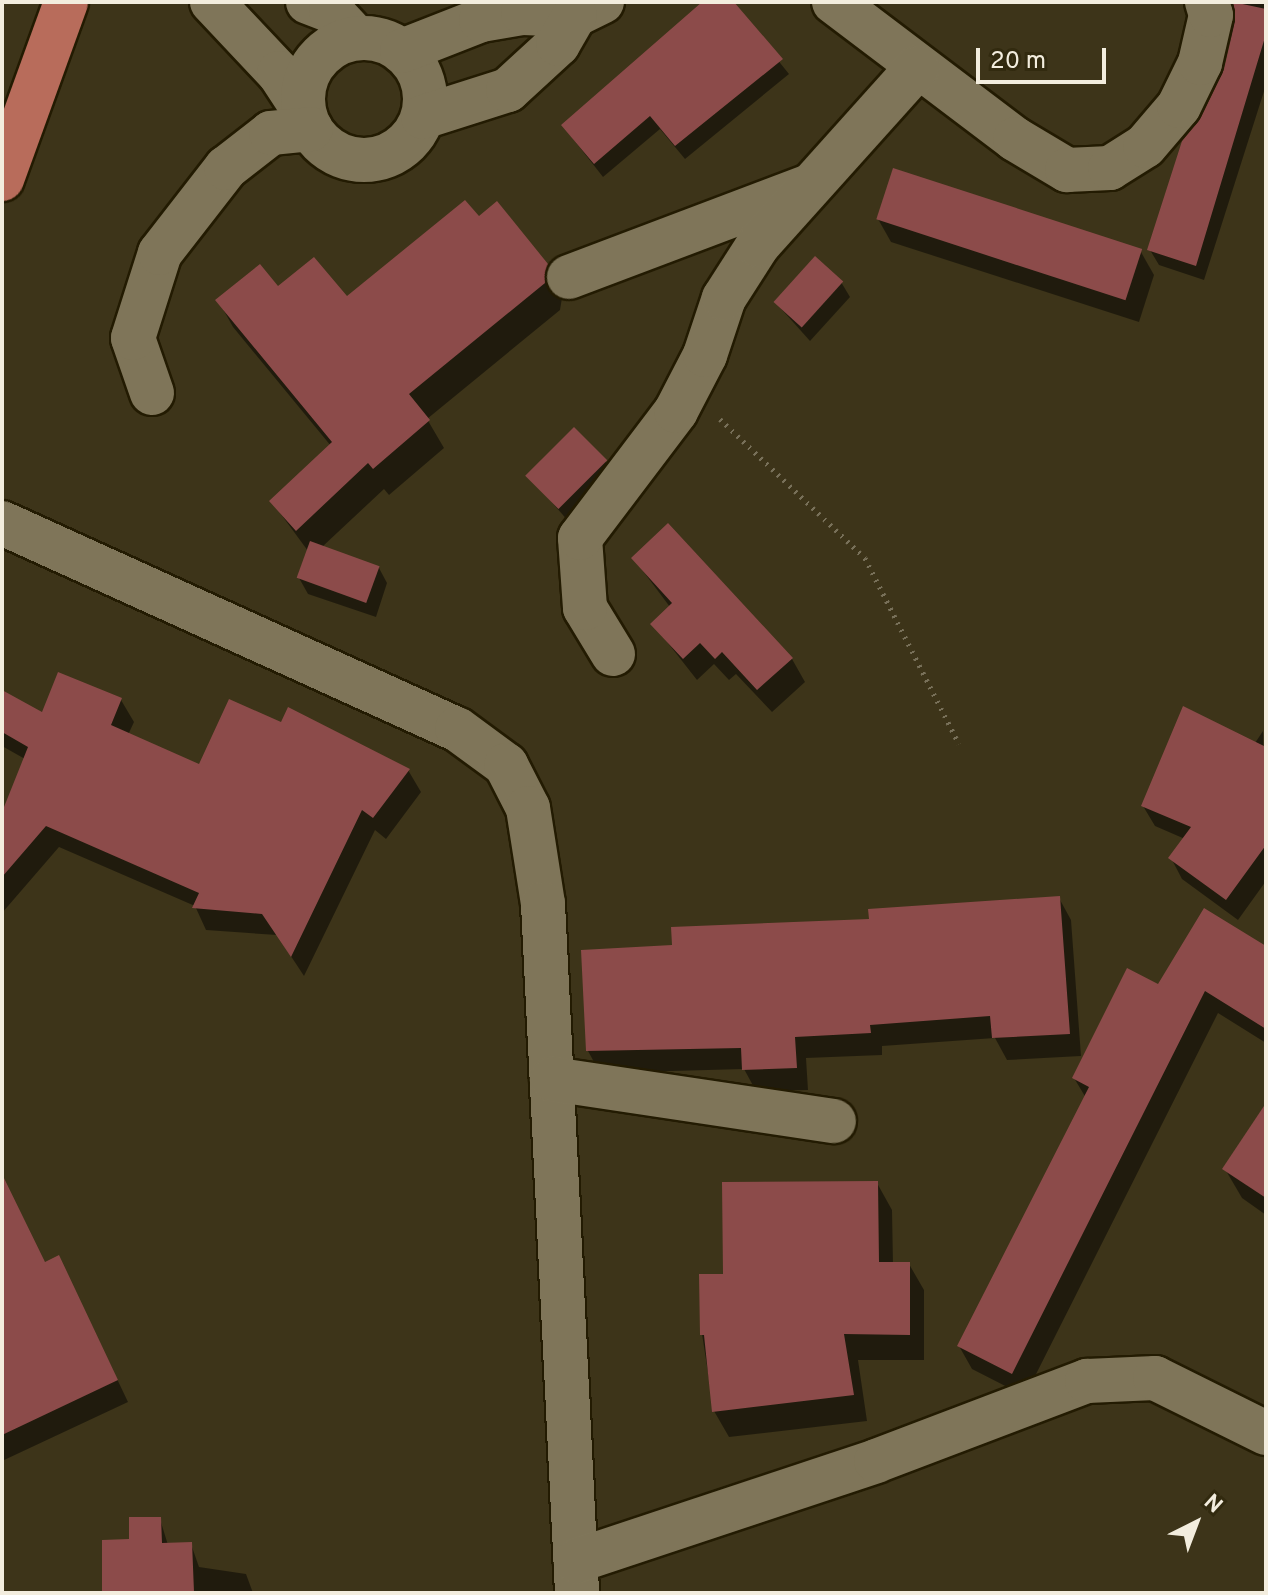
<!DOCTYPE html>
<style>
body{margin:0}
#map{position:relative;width:1268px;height:1595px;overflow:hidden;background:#3d3419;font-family:Overpass,sans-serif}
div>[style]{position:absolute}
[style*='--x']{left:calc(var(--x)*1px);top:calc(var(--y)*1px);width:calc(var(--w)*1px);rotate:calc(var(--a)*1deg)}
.shadow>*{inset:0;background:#0007}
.building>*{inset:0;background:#8c4b4a;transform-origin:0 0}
.path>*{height:5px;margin-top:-2.5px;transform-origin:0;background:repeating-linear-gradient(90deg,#787059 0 2px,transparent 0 8px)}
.roads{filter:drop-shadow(2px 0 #231b02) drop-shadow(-2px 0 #231b02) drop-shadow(0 2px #231b02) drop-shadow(0 -2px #231b02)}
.minor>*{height:44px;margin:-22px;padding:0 22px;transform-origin:22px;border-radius:22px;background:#7f7559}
.minor>.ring{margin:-22px;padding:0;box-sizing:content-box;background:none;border:44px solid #7f7559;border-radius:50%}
.major>*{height:44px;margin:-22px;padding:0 22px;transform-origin:22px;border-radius:22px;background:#b86c5b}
span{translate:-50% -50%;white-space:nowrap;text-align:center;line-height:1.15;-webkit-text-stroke:6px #322a0f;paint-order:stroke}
.frame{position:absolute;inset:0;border:4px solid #f3edde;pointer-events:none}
.north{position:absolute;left:1156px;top:1483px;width:80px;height:80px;-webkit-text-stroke:6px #322a0f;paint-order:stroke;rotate:42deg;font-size:22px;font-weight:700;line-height:32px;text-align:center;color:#f3edde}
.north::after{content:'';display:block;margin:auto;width:28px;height:36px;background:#f3edde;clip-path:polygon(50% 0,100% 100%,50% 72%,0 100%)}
.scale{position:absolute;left:976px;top:48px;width:130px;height:36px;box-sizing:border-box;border:4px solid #f3edde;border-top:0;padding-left:10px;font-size:24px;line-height:28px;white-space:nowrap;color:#f3edde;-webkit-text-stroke:6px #322a0f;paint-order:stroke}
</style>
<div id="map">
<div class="shadow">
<i style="clip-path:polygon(706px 2px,731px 2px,789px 74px,685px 159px,660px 129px,603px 177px,563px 126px)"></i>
<i style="clip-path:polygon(1236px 2px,1266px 2px,1266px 85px,1204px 280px,1159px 265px,1150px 250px,1226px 70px)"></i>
<i style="clip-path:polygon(479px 219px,547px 265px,563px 292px,560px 310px,427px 419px,444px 448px,389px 495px,384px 489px,322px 547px,379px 568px,387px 583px,376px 617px,308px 594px,299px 578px,308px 551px,272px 502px,331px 446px,233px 327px,218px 300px,278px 289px,346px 298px)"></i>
<i style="clip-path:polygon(878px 219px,1141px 252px,1154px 275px,1139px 322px,891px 242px)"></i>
<i style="clip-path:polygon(841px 282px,850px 297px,810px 341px,776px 303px)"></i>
<i style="clip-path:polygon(605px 461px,614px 477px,569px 522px,529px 476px)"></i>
<i style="clip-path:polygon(668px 526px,792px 659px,805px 682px,772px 712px,736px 674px,729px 680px,714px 664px,697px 680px,653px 624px,670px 607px,634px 559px)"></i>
<i style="clip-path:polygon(2px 694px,43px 715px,121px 700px,134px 722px,128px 735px,200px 767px,282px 725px,408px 770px,421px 792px,386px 839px,375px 830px,304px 976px,277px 935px,206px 930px,195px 906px,59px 847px,2px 913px,2px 817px,25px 759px,2px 746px)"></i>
<i style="clip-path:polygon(1263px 731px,1266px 881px,1238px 920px,1182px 879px,1171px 858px,1185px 839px,1155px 826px,1143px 806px,1255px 743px)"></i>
<i style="clip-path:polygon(1059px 898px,1071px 920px,1081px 1056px,1007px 1060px,995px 1038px,882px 1046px,882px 1055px,806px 1058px,808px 1090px,756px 1091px,744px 1069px,600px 1073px,588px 1051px,674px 947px)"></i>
<i style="clip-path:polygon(1266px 949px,1266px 1043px,1218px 1013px,1025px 1396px,972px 1369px,959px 1346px,1086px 1098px,1074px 1078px,1159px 986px)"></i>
<i style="clip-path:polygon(1266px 1112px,1266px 1215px,1242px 1198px,1225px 1169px)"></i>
<i style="clip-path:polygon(877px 1183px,892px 1210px,893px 1264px,909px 1264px,924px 1290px,924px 1360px,858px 1360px,867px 1421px,729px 1437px,714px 1411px,702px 1334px,725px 1276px)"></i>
<i style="clip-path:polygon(2px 1212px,46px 1264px,69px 1278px,128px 1402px,2px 1461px)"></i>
<i style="clip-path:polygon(160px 1519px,168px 1545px,191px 1544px,199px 1567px,246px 1574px,253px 1593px,105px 1593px,131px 1541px)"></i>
</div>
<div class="building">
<i style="clip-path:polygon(702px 2px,734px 2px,783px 59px,675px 146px,650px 116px,594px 164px,561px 125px)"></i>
<i style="clip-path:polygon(1233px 2px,1266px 9px,1266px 34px,1196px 266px,1147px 250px,1182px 141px,1201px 117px,1224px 69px,1235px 21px)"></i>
<i style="left:893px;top:168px;width:262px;height:54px;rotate:18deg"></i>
<i style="clip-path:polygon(465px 200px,479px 216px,497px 201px,548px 264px,545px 283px,409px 394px,430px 420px,373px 469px,368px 463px,296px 531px,269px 501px,332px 442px,215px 300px,260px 264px,278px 286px,314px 257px,347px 296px)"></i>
<i style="left:815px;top:256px;width:38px;height:62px;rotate:42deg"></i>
<i style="left:574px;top:427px;width:47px;height:69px;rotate:45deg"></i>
<i style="clip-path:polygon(668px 523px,793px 658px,757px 690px,722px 652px,715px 659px,700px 643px,683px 659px,650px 624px,672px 603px,631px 558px)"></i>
<i style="left:310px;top:541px;width:74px;height:39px;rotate:20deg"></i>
<i style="clip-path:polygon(58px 672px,122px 698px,111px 725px,199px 764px,229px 699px,281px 722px,288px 707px,410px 769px,373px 818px,362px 810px,291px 957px,262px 914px,192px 908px,199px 893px,46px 826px,2px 877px,2px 812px,28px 747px,2px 732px,2px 690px,42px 712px)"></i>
<i style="clip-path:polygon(1183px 706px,1266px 747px,1266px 845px,1226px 900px,1168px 858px,1191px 827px,1141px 806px)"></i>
<i style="clip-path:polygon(1060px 896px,1070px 1034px,992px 1038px,990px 1016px,870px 1025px,871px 1033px,795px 1037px,797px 1068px,742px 1070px,741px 1048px,586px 1051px,581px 950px,672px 945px,671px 927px,869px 919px,868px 909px)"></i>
<i style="clip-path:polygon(1204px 908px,1266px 946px,1266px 1029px,1205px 991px,1012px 1374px,957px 1346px,1089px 1087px,1072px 1078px,1127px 968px,1158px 984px)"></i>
<i style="clip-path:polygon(1266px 1103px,1266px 1198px,1222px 1169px)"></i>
<i style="clip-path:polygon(2px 1174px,45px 1262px,59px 1255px,118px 1380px,2px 1435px)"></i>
<i style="clip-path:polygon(878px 1181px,879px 1262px,910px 1262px,910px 1335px,844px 1334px,854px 1395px,712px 1412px,704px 1335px,700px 1335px,699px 1274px,723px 1274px,722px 1182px)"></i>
<i style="clip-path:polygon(129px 1517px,161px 1517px,162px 1543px,192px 1542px,194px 1592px,102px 1592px,102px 1540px,129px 1539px)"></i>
</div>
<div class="path">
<i style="--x:720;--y:419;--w:201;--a:43.8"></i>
<i style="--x:865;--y:558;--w:208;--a:63.2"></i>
</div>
<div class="roads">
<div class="minor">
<i style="--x:212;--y:2;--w:98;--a:46.7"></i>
<i style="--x:279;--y:73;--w:45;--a:56.7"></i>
<i style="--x:308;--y:2;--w:25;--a:21"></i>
<i style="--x:331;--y:11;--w:37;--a:47"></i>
<i style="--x:834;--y:2;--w:227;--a:37.1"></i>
<i style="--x:1015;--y:139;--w:61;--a:30.8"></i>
<i style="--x:1067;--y:170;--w:43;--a:-2.7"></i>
<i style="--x:1110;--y:168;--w:41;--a:-32.2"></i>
<i style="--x:1145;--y:146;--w:52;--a:-49.6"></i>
<i style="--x:1179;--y:106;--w:48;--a:-64"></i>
<i style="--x:1200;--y:63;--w:49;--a:-77.1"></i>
<i style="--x:1211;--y:15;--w:14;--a:-107"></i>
<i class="ring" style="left:303px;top:38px;width:78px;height:78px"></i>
<i style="--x:402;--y:51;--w:85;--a:-21.4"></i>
<i style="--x:481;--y:20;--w:43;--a:-9.5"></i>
<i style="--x:523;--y:13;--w:52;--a:2.2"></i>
<i style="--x:575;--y:15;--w:30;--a:-26"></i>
<i style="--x:423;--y:117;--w:89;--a:-17.6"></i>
<i style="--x:508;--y:90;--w:68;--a:-42.6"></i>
<i style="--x:558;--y:44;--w:34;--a:-60"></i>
<i style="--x:569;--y:277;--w:254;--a:-20.7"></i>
<i style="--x:152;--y:393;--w:58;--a:-109.1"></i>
<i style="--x:133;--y:338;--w:89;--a:-72.4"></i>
<i style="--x:160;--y:253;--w:108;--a:-52.2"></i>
<i style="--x:226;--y:168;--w:57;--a:-37.9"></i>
<i style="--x:271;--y:133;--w:40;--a:-5.7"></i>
<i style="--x:2;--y:523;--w:499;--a:24.4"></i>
<i style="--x:457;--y:729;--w:61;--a:36.3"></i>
<i style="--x:506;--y:765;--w:48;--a:62.9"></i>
<i style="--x:528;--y:808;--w:97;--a:81.1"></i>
<i style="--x:543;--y:904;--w:690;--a:87.17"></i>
<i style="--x:613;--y:654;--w:54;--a:-121.3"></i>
<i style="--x:585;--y:608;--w:70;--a:-94.1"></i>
<i style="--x:580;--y:538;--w:159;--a:-52.9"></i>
<i style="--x:676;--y:411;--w:63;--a:-62.6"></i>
<i style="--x:705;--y:355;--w:60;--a:-71.6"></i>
<i style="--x:724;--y:298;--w:63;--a:-57.3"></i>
<i style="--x:758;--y:245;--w:238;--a:-48.1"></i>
<i style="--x:552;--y:1079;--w:285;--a:8.5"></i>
<i style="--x:576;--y:1561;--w:316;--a:-18.4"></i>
<i style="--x:876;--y:1461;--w:226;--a:-20.8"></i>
<i style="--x:1087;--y:1381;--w:68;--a:-2.5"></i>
<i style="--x:1155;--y:1378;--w:124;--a:26.4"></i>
</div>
<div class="major">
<i style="--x:2;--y:179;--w:188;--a:-70.1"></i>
</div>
</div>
<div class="frame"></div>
<div class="north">N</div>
<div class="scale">20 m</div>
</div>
